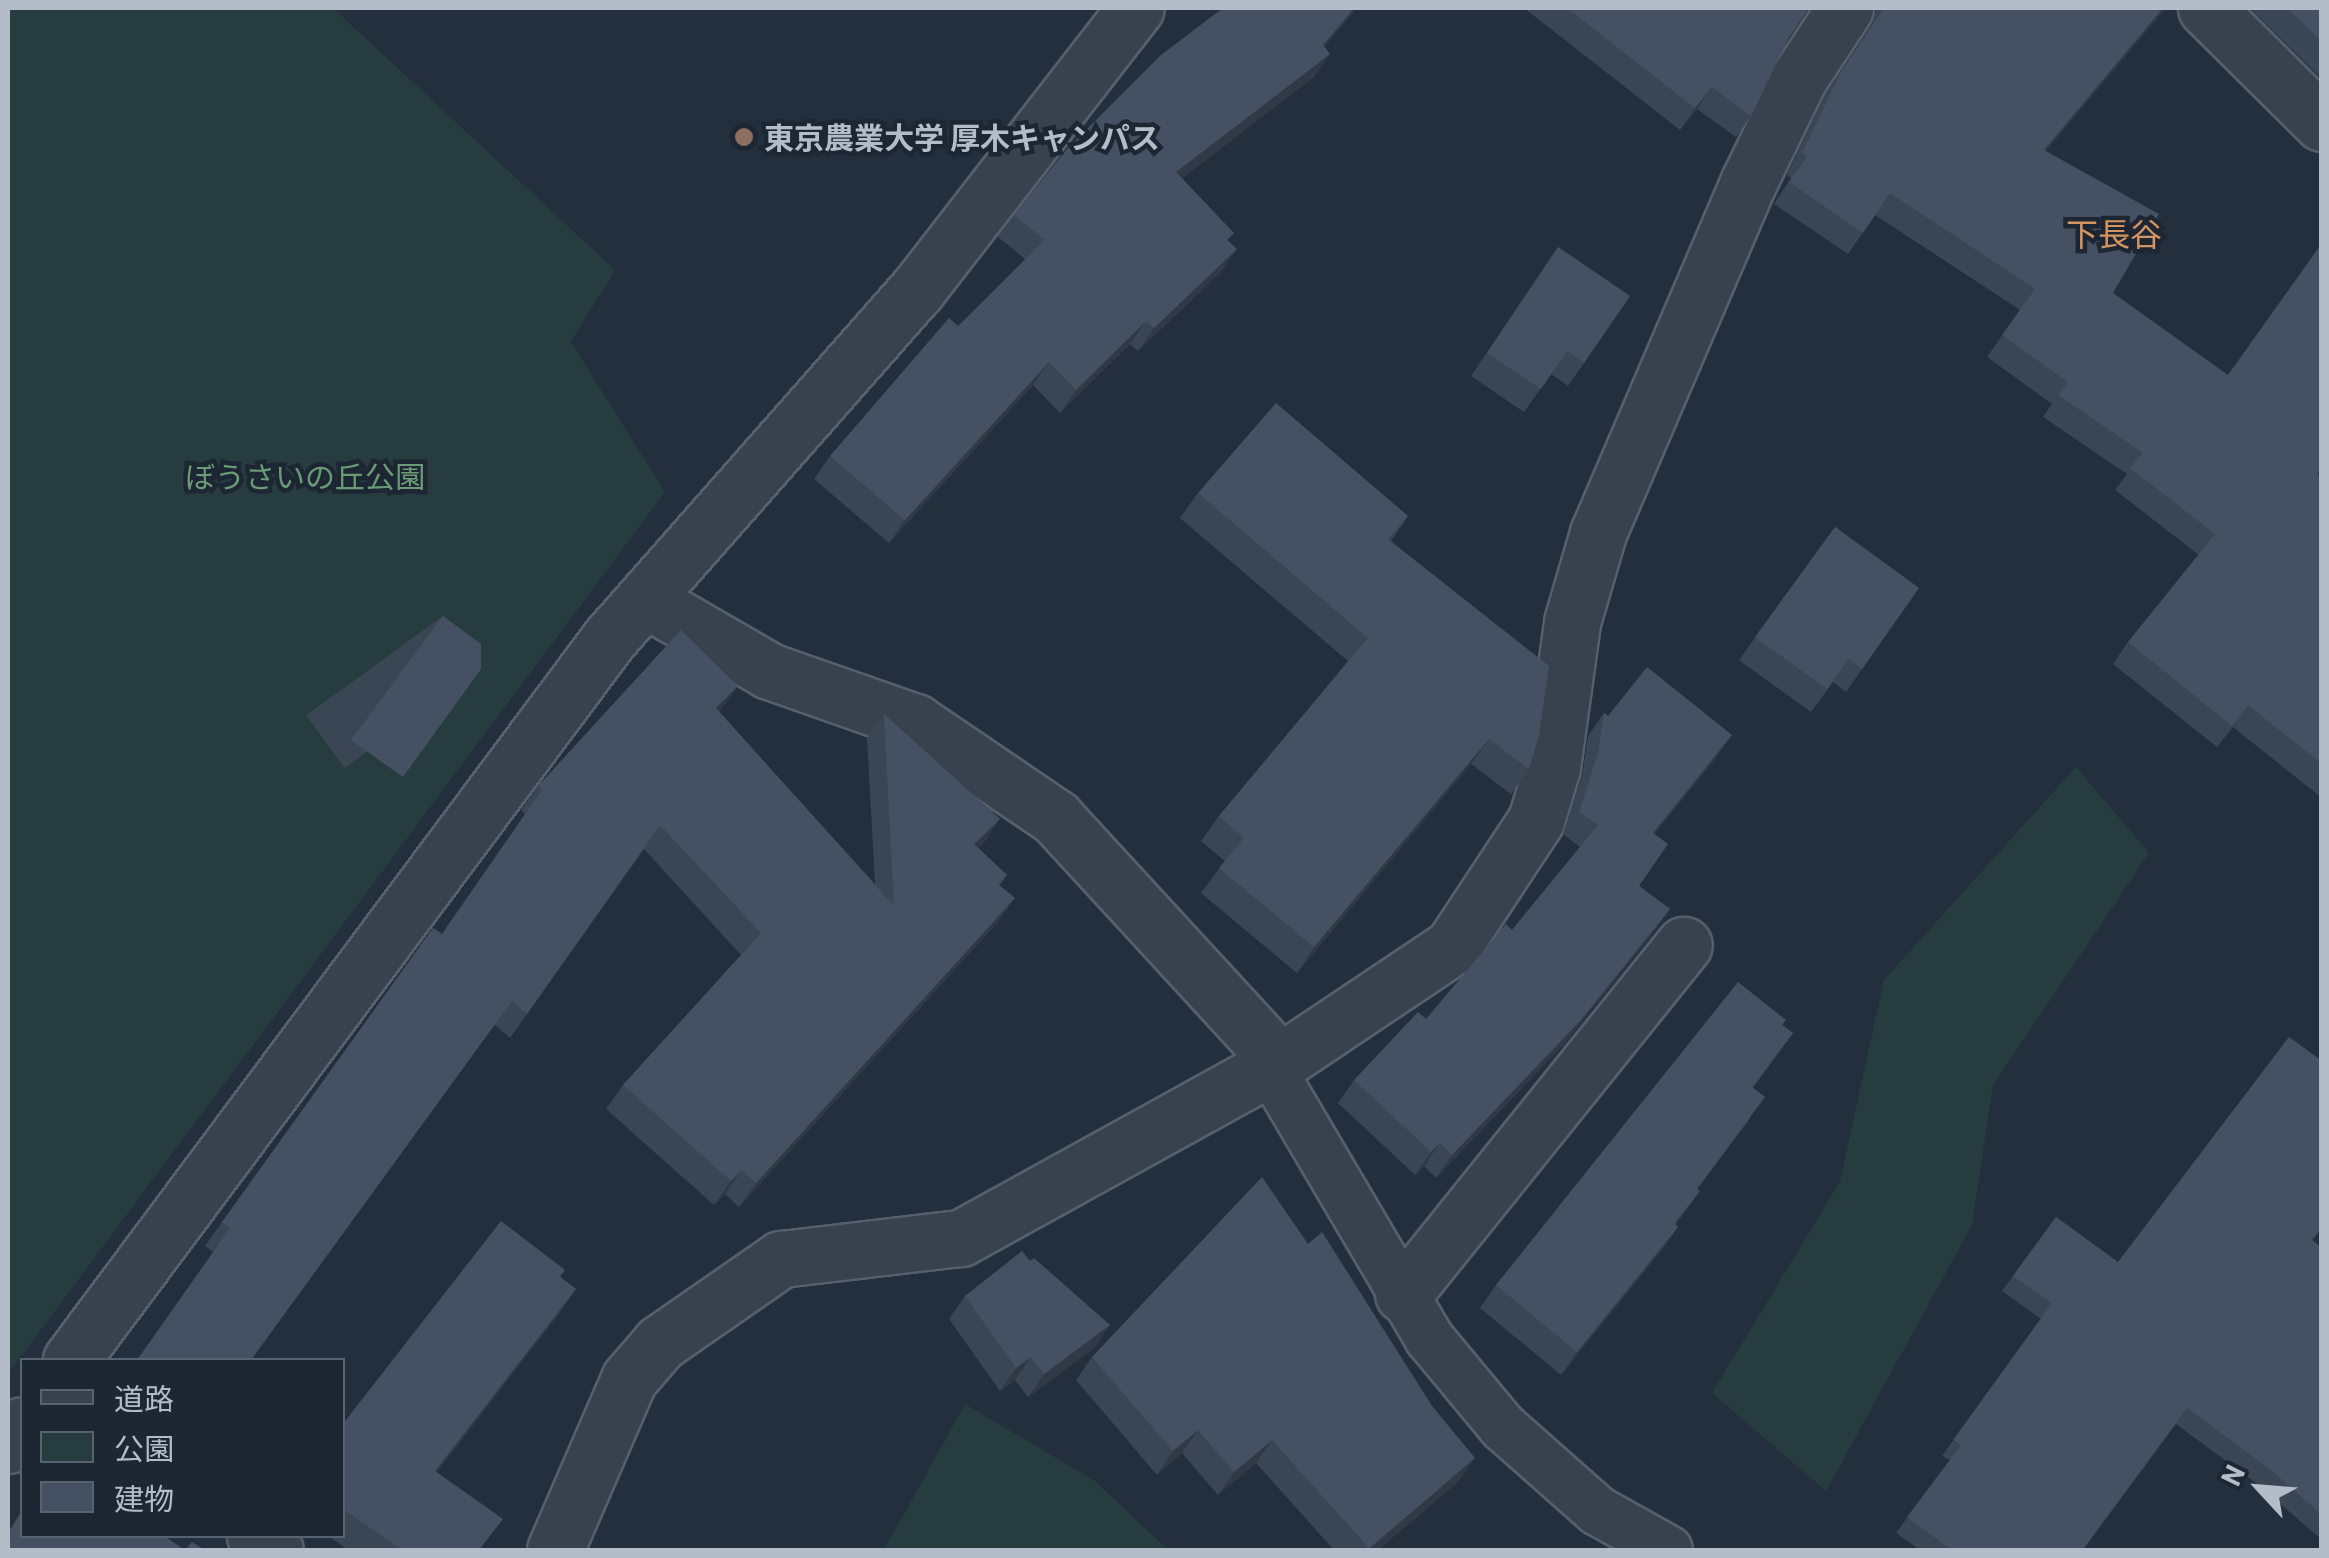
<!DOCTYPE html>
<meta charset="utf-8">
<style>
body{margin:0}
#map{position:relative;width:2329px;height:1558px;overflow:hidden;background:#242f3e;font-family:Barlow,"Noto Sans JP",sans-serif}
div>[style]{position:absolute}
[style*='--x']{left:calc(var(--x)*1px);top:calc(var(--y)*1px);width:calc(var(--w)*1px);rotate:calc(var(--a)*1deg)}
.green>*{inset:0;background:#263c3f}
.roads{filter:drop-shadow(2px 0 #565f6c) drop-shadow(-2px 0 #565f6c) drop-shadow(0 2px #565f6c) drop-shadow(0 -2px #565f6c)}
.lane>*{height:48px;margin:-24px;padding:0 24px;transform-origin:24px;border-radius:24px;background:#38414e}
.street>*{height:55px;margin:-27.5px;padding:0 27.5px;transform-origin:27.5px;border-radius:27.5px;background:#38414e}
.wall>*{inset:0;background:#3b4654;transform-origin:0 0}
.shaded-wall>*{inset:0;background:#303945}
.building>*{inset:0;background:#455162}
.dots>*{width:28px;height:28px;translate:-50% -50%;box-sizing:border-box;border:5px solid #1d2633;border-radius:50%}
span{translate:-50% -50%;white-space:nowrap;text-align:center;line-height:1.15;-webkit-text-stroke:9px #1d2633;paint-order:stroke}
.poi-label{font-size:30px;color:#b4bcc9;font-weight:700}
.left{translate:0 -50%;text-align:left}
.park-label{font-size:30px;color:#6b9a76}
.neighbourhood-label{font-size:32px;color:#d59563}
.frame{position:absolute;inset:0;border:10px solid #b4bcc9;pointer-events:none}
.legend{position:absolute;left:20px;top:1358px;width:325px;height:180px;box-sizing:border-box;background:#1d2633;border:2px solid #59626f;margin:0;padding:12px 18px;list-style:none;font-size:30px;color:#b4bcc9}
.legend li{display:flex;align-items:center;gap:20px;height:50px}
.legend b{width:50px;border:2px solid #59626f}
.north{position:absolute;left:2209px;top:1438px;width:100px;height:100px;-webkit-text-stroke:8px #1d2633;paint-order:stroke;rotate:296deg;font-size:28px;font-weight:700;line-height:40px;text-align:center;color:#b4bcc9}
.north::after{content:'';display:block;margin:auto;width:35px;height:45px;background:#b4bcc9;clip-path:polygon(50% 0,100% 100%,50% 72%,0 100%)}
</style>
<div id="map">
<div class="green">
<i style="clip-path:polygon(8px 8px,333px 8px,615px 270px,571px 342px,665px 492px,8px 1374px)"></i>
<i style="clip-path:polygon(2076px 767px,2149px 853px,1993px 1085px,1972px 1225px,1826px 1491px,1712px 1393px,1840px 1181px,1884px 980px)"></i>
<i style="clip-path:polygon(965px 1404px,1095px 1481px,1168px 1550px,884px 1550px)"></i>
</div>
<div class="roads">
<div class="lane">
<i style="--x:1269;--y:1066;--w:316;--a:59.5"></i>
<i style="--x:1429;--y:1338;--w:116;--a:50.3"></i>
<i style="--x:1503;--y:1427;--w:127;--a:41.5"></i>
<i style="--x:1598;--y:1511;--w:80;--a:29.1"></i>
</div>
<div class="street">
<i style="--x:2206;--y:8;--w:163;--a:44.8"></i>
<i style="--x:645;--y:599;--w:143;--a:30.1"></i>
<i style="--x:769;--y:671;--w:155;--a:19.3"></i>
<i style="--x:915;--y:722;--w:171;--a:34.2"></i>
<i style="--x:1056;--y:818;--w:331;--a:47.4"></i>
<i style="--x:1403;--y:1294;--w:448;--a:-51.2"></i>
<i style="--x:71;--y:1360;--w:900;--a:-53.27"></i>
<i style="--x:609;--y:639;--w:465;--a:-48.6"></i>
<i style="--x:917;--y:290;--w:357;--a:-52.2"></i>
<i style="--x:8;--y:1445;--w:24;--a:-55"></i>
<i style="--x:255;--y:1536;--w:24;--a:35"></i>
<i style="--x:555;--y:1550;--w:186;--a:-66.6"></i>
<i style="--x:629;--y:1379;--w:48;--a:-49.3"></i>
<i style="--x:660;--y:1343;--w:147;--a:-34.8"></i>
<i style="--x:781;--y:1259;--w:181;--a:-6.7"></i>
<i style="--x:961;--y:1238;--w:364;--a:-28.9"></i>
<i style="--x:1280;--y:1062;--w:208;--a:-33.8"></i>
<i style="--x:1453;--y:946;--w:151;--a:-56.6"></i>
<i style="--x:1536;--y:820;--w:55;--a:-73.2"></i>
<i style="--x:1552;--y:767;--w:146;--a:-82.1"></i>
<i style="--x:1572;--y:622;--w:93;--a:-73.7"></i>
<i style="--x:1598;--y:533;--w:381;--a:-66.8"></i>
<i style="--x:1748;--y:183;--w:117;--a:-64.1"></i>
<i style="--x:1799;--y:78;--w:84;--a:-56.7"></i>
</div>
</div>
<div class="wall">
<i style="clip-path:polygon(1223px 8px,1357px 8px,1324px 47px,1314px 77px,1182px 178px,1228px 241px,1221px 272px,1138px 351px,1130px 344px,1060px 413px,1033px 385px,889px 543px,814px 479px,830px 456px,1025px 259px,998px 237px,1014px 215px)"></i>
<i style="clip-path:polygon(1524px 8px,1809px 8px,1788px 39px,1751px 116px,1736px 137px,1697px 109px,1680px 130px)"></i>
<i style="clip-path:polygon(1875px 8px,2166px 8px,2046px 151px,2113px 293px,2322px 478px,2322px 798px,2233px 727px,2217px 747px,2113px 664px,2128px 642px,2199px 555px,2115px 490px,2127px 474px,2043px 417px,2052px 404px,1987px 357px,2020px 310px,1875px 215px,1848px 254px,1774px 204px,1791px 178px,1787px 175px,1826px 93px,1872px 24px,1876px 11px)"></i>
<i style="clip-path:polygon(2250px 8px,2322px 8px,2322px 79px)"></i>
<i style="clip-path:polygon(1558px 247px,1630px 296px,1568px 386px,1551px 374px,1524px 412px,1471px 376px)"></i>
<i style="clip-path:polygon(1198px 493px,1408px 516px,1391px 541px,1529px 769px,1511px 794px,1471px 764px,1297px 973px,1201px 893px,1225px 861px,1201px 841px,1219px 816px,1348px 661px,1180px 518px)"></i>
<i style="clip-path:polygon(1835px 527px,1919px 588px,1846px 692px,1833px 682px,1811px 712px,1739px 660px)"></i>
<i style="left:443px;top:616px;width:65px;height:169px;rotate:54deg"></i>
<i style="clip-path:polygon(719px 712px,875px 884px,867px 738px,884px 714px,1000px 819px,978px 848px,1007px 875px,1000px 885px,998px 922px,739px 1207px,725px 1194px,714px 1205px,606px 1109px,623px 1085px,741px 955px,644px 849px,510px 1038px,495px 1025px,213px 1252px,205px 1246px,433px 928px,442px 934px,525px 814px,521px 810px,538px 786px)"></i>
<i style="clip-path:polygon(1604px 713px,1608px 716px,1716px 758px,1654px 834px,1639px 886px,1670px 909px,1654px 932px,1565px 1043px,1436px 1178px,1424px 1166px,1415px 1175px,1338px 1103px,1354px 1080px,1426px 1019px,1512px 930px,1580px 847px,1563px 834px,1582px 776px,1588px 736px)"></i>
<i style="clip-path:polygon(1783px 1025px,1793px 1033px,1753px 1088px,1749px 1120px,1697px 1189px,1700px 1191px,1675px 1225px,1678px 1227px,1662px 1250px,1561px 1375px,1480px 1308px,1496px 1285px)"></i>
<i style="clip-path:polygon(2056px 1217px,2118px 1262px,2312px 1241px,2322px 1248px,2322px 1540px,2260px 1486px,2176px 1424px,2083px 1550px,1920px 1550px,1896px 1533px,1950px 1460px,1942px 1456px,2041px 1319px,2002px 1291px)"></i>
<i style="clip-path:polygon(1030px 1261px,1110px 1325px,1094px 1348px,1028px 1397px,1015px 1380px,1000px 1391px,949px 1319px,965px 1296px)"></i>
<i style="clip-path:polygon(565px 1270px,560px 1277px,576px 1289px,558px 1315px,437px 1472px,480px 1550px,348px 1550px,328px 1536px,342px 1536px,342px 1425px)"></i>
<i style="clip-path:polygon(1092px 1357px,1459px 1481px,1378px 1550px,1334px 1550px,1256px 1463px,1218px 1495px,1182px 1453px,1157px 1475px,1076px 1380px)"></i>
</div>
<div class="shaded-wall">
<i style="clip-path:polygon(1354px 8px,1357px 8px,1307px 68px,1323px 45px)"></i>
<i style="clip-path:polygon(2163px 8px,2166px 8px,2029px 171px,2044px 150px)"></i>
<i style="clip-path:polygon(1330px 54px,1314px 77px,1160px 194px,1176px 172px)"></i>
<i style="clip-path:polygon(1712px 87px,1697px 109px,1680px 130px,1695px 108px)"></i>
<i style="clip-path:polygon(1237px 249px,1221px 272px,1138px 351px,1154px 328px)"></i>
<i style="clip-path:polygon(1146px 321px,1130px 344px,1060px 413px,1076px 390px)"></i>
<i style="clip-path:polygon(1049px 362px,1033px 385px,889px 543px,905px 520px)"></i>
<i style="clip-path:polygon(738px 686px,721px 710px,699px 732px,716px 708px)"></i>
<i style="clip-path:polygon(1732px 735px,1716px 758px,1637px 856px,1653px 833px)"></i>
<i style="clip-path:polygon(1489px 739px,1471px 764px,1297px 973px,1314px 947px)"></i>
<i style="clip-path:polygon(1000px 819px,984px 843px,957px 868px,974px 844px)"></i>
<i style="clip-path:polygon(1015px 898px,998px 922px,739px 1207px,756px 1183px)"></i>
<i style="clip-path:polygon(1670px 909px,1654px 932px,1565px 1043px,1436px 1178px,1452px 1155px)"></i>
<i style="clip-path:polygon(1440px 1143px,1424px 1166px,1415px 1175px,1431px 1152px)"></i>
<i style="clip-path:polygon(742px 1170px,725px 1194px,714px 1205px,731px 1181px)"></i>
<i style="clip-path:polygon(1678px 1227px,1662px 1250px,1561px 1375px,1577px 1352px)"></i>
<i style="clip-path:polygon(576px 1289px,558px 1315px,418px 1496px,435px 1471px)"></i>
<i style="clip-path:polygon(1110px 1325px,1094px 1348px,1028px 1397px,1044px 1374px)"></i>
<i style="clip-path:polygon(1031px 1357px,1015px 1380px,1000px 1391px,1016px 1368px)"></i>
<i style="clip-path:polygon(1198px 1430px,1182px 1453px,1157px 1475px,1173px 1451px)"></i>
<i style="clip-path:polygon(1272px 1440px,1256px 1463px,1218px 1495px,1234px 1472px)"></i>
<i style="clip-path:polygon(1475px 1458px,1459px 1481px,1378px 1550px,1368px 1550px)"></i>
</div>
<div class="building">
<i style="clip-path:polygon(1223px 8px,1354px 8px,1323px 45px,1330px 54px,1176px 172px,1234px 233px,1227px 240px,1237px 249px,1154px 328px,1146px 321px,1076px 390px,1049px 362px,905px 520px,830px 456px,949px 318px,958px 326px,1045px 240px,1014px 215px,1067px 149px,1161px 55px)"></i>
<i style="clip-path:polygon(1567px 8px,1809px 8px,1788px 39px,1751px 116px,1712px 87px,1695px 108px)"></i>
<i style="clip-path:polygon(1884px 8px,2163px 8px,2044px 150px,2159px 214px,2113px 293px,2228px 375px,2322px 243px,2322px 468px,2317px 474px,2322px 478px,2322px 764px,2248px 705px,2232px 726px,2128px 642px,2215px 534px,2130px 468px,2143px 453px,2058px 395px,2068px 382px,2002px 335px,2035px 289px,1890px 193px,1863px 233px,1789px 182px,1807px 157px,1802px 153px,1841px 72px)"></i>
<i style="clip-path:polygon(2287px 8px,2322px 8px,2322px 42px)"></i>
<i style="clip-path:polygon(1558px 247px,1630px 296px,1584px 363px,1567px 351px,1541px 389px,1487px 353px)"></i>
<i style="clip-path:polygon(1276px 403px,1408px 516px,1388px 539px,1549px 666px,1539px 735px,1529px 769px,1489px 739px,1314px 947px,1219px 868px,1244px 838px,1219px 816px,1368px 638px,1198px 493px)"></i>
<i style="clip-path:polygon(1835px 527px,1919px 588px,1862px 669px,1849px 659px,1827px 689px,1755px 637px)"></i>
<i style="clip-path:polygon(443px 616px,481px 644px,481px 669px,403px 777px,351px 740px)"></i>
<i style="clip-path:polygon(681px 630px,738px 686px,716px 708px,894px 906px,884px 714px,1000px 819px,974px 844px,1007px 875px,998px 884px,1015px 898px,756px 1183px,742px 1170px,731px 1181px,623px 1085px,761px 933px,660px 825px,527px 1014px,512px 1001px,251px 1360px,137px 1360px,230px 1228px,222px 1222px,433px 928px,442px 934px,542px 790px,538px 786px)"></i>
<i style="clip-path:polygon(1647px 667px,1732px 735px,1653px 833px,1668px 844px,1639px 886px,1670px 909px,1581px 1020px,1452px 1155px,1440px 1143px,1431px 1152px,1354px 1080px,1418px 1012px,1426px 1019px,1506px 924px,1512px 930px,1598px 825px,1579px 812px,1598px 753px,1604px 713px,1608px 716px)"></i>
<i style="clip-path:polygon(1738px 982px,1786px 1020px,1782px 1025px,1793px 1033px,1752px 1087px,1765px 1097px,1697px 1189px,1700px 1191px,1674px 1223px,1678px 1227px,1577px 1352px,1496px 1285px)"></i>
<i style="clip-path:polygon(2289px 1037px,2322px 1061px,2322px 1228px,2312px 1240px,2322px 1248px,2322px 1515px,2271px 1470px,2187px 1408px,2082px 1550px,1952px 1550px,1907px 1517px,1961px 1445px,1953px 1440px,2052px 1303px,2013px 1276px,2056px 1217px,2118px 1262px)"></i>
<i style="clip-path:polygon(1262px 1177px,1308px 1244px,1322px 1232px,1432px 1406px,1475px 1458px,1369px 1548px,1272px 1440px,1234px 1472px,1198px 1430px,1173px 1451px,1092px 1357px)"></i>
<i style="clip-path:polygon(501px 1221px,565px 1270px,559px 1276px,576px 1289px,435px 1471px,503px 1519px,479px 1550px,402px 1550px,342px 1508px,342px 1425px)"></i>
<i style="clip-path:polygon(1022px 1251px,1030px 1261px,1034px 1258px,1110px 1325px,1044px 1374px,1031px 1357px,1016px 1368px,965px 1296px)"></i>
<i style="clip-path:polygon(22px 1510px,22px 1536px,164px 1536px,185px 1550px,192px 1542px,205px 1550px,8px 1550px,8px 1533px)"></i>
</div>
<div class="dots">
<i style="left:744px;top:137px;background:#8d6e63"></i>
</div>
<div class="poi-label">
<span class="left" style="left:764px;top:137px">東京農業大学 厚木キャンパス</span>
</div>
<div class="park-label">
<span style="left:305px;top:476px">ぼうさいの丘公園</span>
</div>
<div class="neighbourhood-label">
<span style="left:2114px;top:233px">下長谷</span>
</div>
<div class="frame"></div>
<ul class="legend">
<li><b style="height:12px;background:#38414e"></b>道路</li>
<li><b style="height:28px;background:#263c3f"></b>公園</li>
<li><b style="height:28px;background:#455162"></b>建物</li>
</ul>
<div class="north">N</div>
</div>
